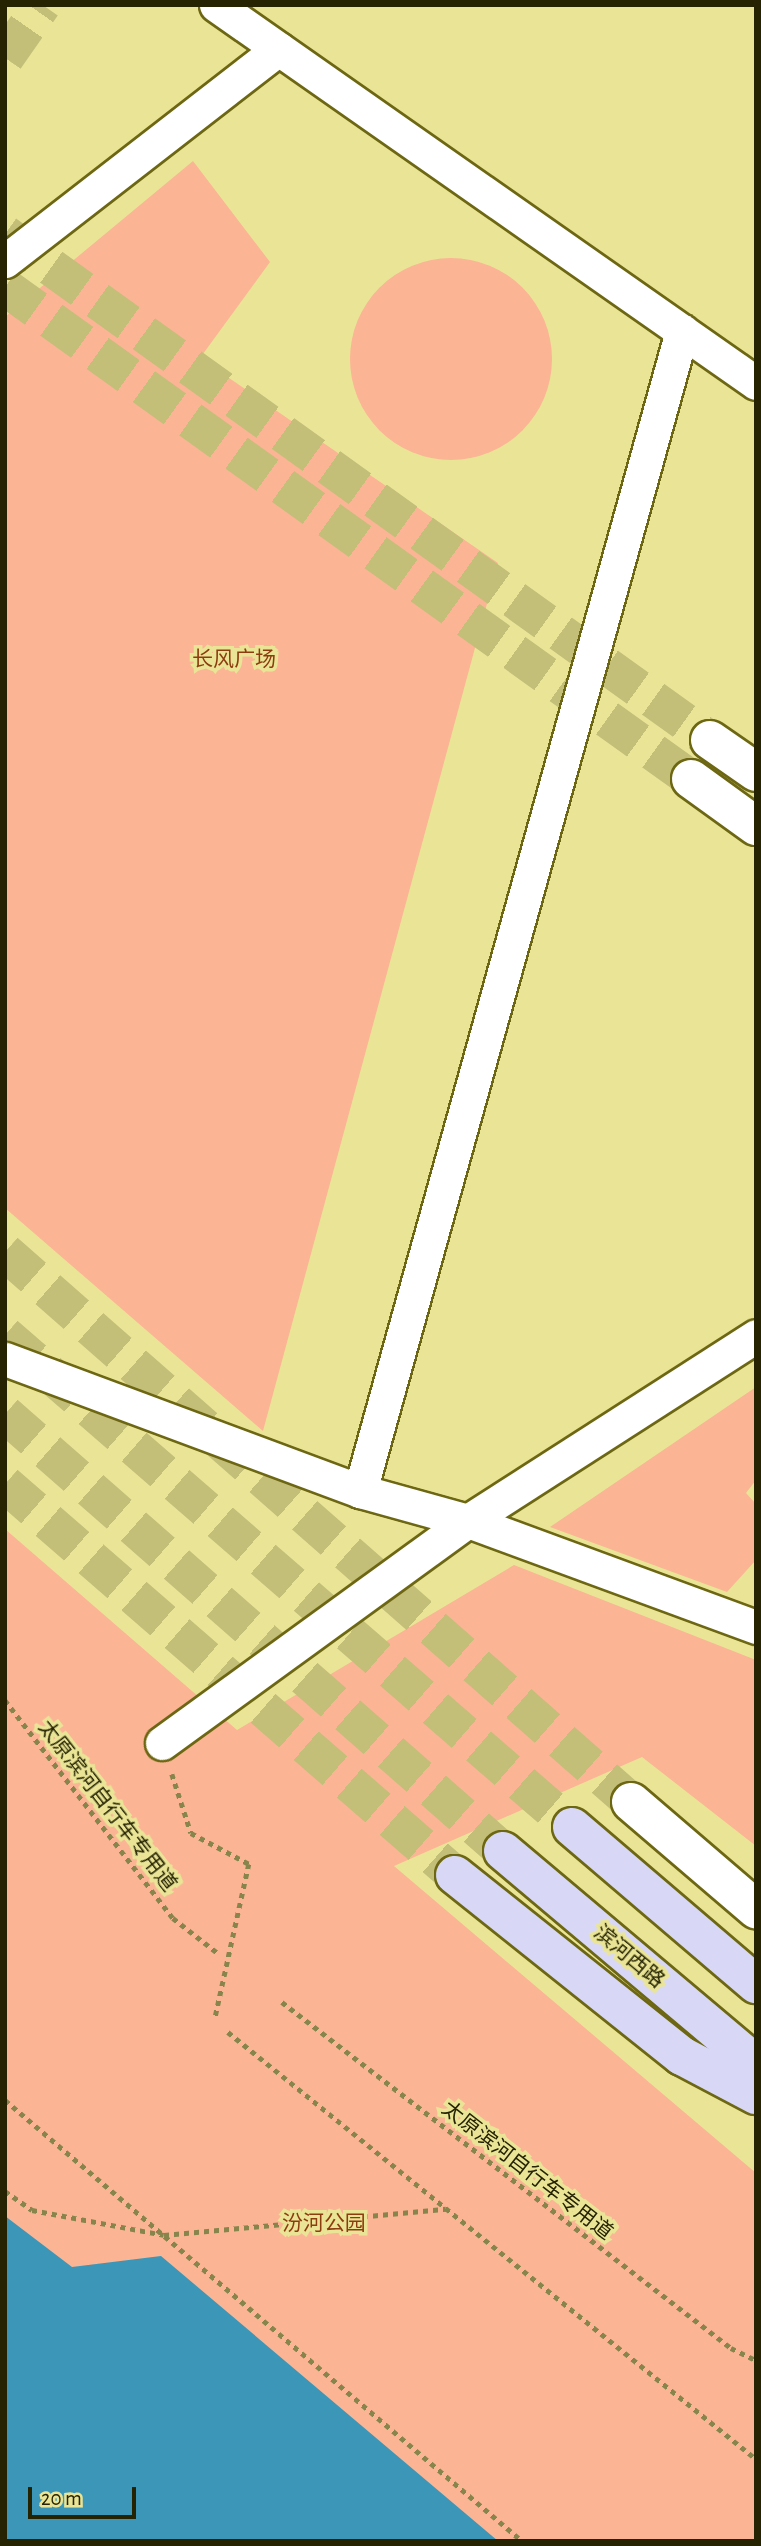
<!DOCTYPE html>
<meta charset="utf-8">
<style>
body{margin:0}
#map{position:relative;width:761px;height:2546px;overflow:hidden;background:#eae596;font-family:"Alegreya Sans","Noto Sans SC",sans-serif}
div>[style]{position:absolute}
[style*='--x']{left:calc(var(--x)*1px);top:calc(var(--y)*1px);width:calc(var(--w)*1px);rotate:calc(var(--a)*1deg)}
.green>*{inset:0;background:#fbb494}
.round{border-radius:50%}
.water>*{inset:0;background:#3b96b7}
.tertiary-tunnel>*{height:38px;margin-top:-19px;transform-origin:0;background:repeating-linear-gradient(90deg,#c3be78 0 38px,transparent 0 57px)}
.trunk-tunnel>*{height:38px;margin-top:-19px;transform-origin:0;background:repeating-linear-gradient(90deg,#c3be78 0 38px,transparent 0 57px)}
.path>*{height:4.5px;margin-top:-2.25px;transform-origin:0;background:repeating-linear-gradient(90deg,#87844c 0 5px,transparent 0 10px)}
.roads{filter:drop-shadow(2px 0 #6d6713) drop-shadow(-2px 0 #6d6713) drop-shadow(0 2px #6d6713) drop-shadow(0 -2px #6d6713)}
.pedestrian>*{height:33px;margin:-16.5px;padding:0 16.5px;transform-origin:16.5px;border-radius:16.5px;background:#fff}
.tertiary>*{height:38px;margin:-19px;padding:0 19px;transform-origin:19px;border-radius:19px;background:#fff}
.trunk>*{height:38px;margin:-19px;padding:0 19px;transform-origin:19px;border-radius:19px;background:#d8d8f6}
span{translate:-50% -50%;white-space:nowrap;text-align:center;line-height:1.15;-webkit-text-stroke:7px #eae596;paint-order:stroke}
.park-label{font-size:21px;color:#8d3c0f}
.street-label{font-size:21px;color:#252302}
.frame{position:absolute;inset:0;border:7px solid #252302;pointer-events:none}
.scale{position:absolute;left:28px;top:2487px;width:108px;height:32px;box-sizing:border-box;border:4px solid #252302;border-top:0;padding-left:9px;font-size:21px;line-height:24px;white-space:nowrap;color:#252302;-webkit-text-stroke:5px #eae596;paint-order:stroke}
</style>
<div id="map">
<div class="green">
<i style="clip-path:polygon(193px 161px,270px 262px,200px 358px,498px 563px,263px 1431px,5px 1208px,5px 317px)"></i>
<i class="round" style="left:350px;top:258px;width:202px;height:202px"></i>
<i style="clip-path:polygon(756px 1387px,756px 1480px,746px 1493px,756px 1504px,756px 1560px,727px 1592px,550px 1527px)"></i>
<i style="clip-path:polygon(5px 1529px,237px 1730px,514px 1565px,756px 1660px,756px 1846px,642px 1757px,394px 1866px,756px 2173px,756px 2541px,5px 2541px)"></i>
</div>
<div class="water">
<i style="clip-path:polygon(5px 2216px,72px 2267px,161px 2256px,498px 2541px,5px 2541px)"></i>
</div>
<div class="tertiary-tunnel">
<i style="--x:5;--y:58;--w:65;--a:-55.1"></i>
<i style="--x:5;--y:234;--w:868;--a:35.67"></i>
<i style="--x:5;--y:287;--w:844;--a:35.65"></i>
<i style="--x:5;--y:1252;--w:833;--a:41.3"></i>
</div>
<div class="trunk-tunnel">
<i style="--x:5;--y:1335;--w:751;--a:40.95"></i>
<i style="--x:5;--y:1414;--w:663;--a:41.27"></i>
<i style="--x:5;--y:1484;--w:596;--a:40.99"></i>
</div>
<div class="path">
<i style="--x:5;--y:1700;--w:275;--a:52.4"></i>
<i style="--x:173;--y:1918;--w:58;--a:38"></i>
<i style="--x:172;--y:1774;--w:62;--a:72.1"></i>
<i style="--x:191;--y:1833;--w:66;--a:28.1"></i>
<i style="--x:249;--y:1864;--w:159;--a:102.4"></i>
<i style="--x:282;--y:2002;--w:567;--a:37.62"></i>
<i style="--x:731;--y:2348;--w:28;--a:26"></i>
<i style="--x:228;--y:2032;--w:679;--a:38.96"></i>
<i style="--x:5;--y:2100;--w:680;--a:40.46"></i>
<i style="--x:5;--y:2191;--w:33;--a:35"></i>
<i style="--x:32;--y:2210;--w:134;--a:10.7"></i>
<i style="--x:164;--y:2235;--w:283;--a:-5.3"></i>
</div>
<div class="roads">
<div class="pedestrian">
<i style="--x:216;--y:5;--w:659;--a:34.99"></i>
<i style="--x:5;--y:261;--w:346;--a:-37.8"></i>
<i style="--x:5;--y:1359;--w:379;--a:20.4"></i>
<i style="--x:360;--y:1491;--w:112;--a:15.5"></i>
<i style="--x:468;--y:1521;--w:307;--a:20.2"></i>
<i style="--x:360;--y:1491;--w:1204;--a:-74.49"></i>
<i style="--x:162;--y:1743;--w:378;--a:-36"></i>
<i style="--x:468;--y:1521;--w:342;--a:-32.7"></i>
</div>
<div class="tertiary">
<i style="--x:710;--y:740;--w:56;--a:34.8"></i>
<i style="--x:691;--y:779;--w:80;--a:35.9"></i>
<i style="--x:631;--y:1802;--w:165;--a:40.6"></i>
</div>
<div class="trunk">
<i style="--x:572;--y:1827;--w:242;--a:40.5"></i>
<i style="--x:503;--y:1851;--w:331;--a:40.1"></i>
<i style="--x:455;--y:1875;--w:290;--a:38.6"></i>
<i style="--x:682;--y:2056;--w:84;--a:27.8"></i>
</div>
</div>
<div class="park-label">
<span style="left:234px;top:660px">长风广场</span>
<span style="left:324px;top:2224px">汾河公园</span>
</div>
<div class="street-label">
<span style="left:107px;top:1806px;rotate:52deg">太原滨河自行车专用道</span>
<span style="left:629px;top:1957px;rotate:40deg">滨河西路</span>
<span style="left:527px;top:2171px;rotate:38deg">太原滨河自行车专用道</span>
</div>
<div class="frame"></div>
<div class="scale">20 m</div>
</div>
